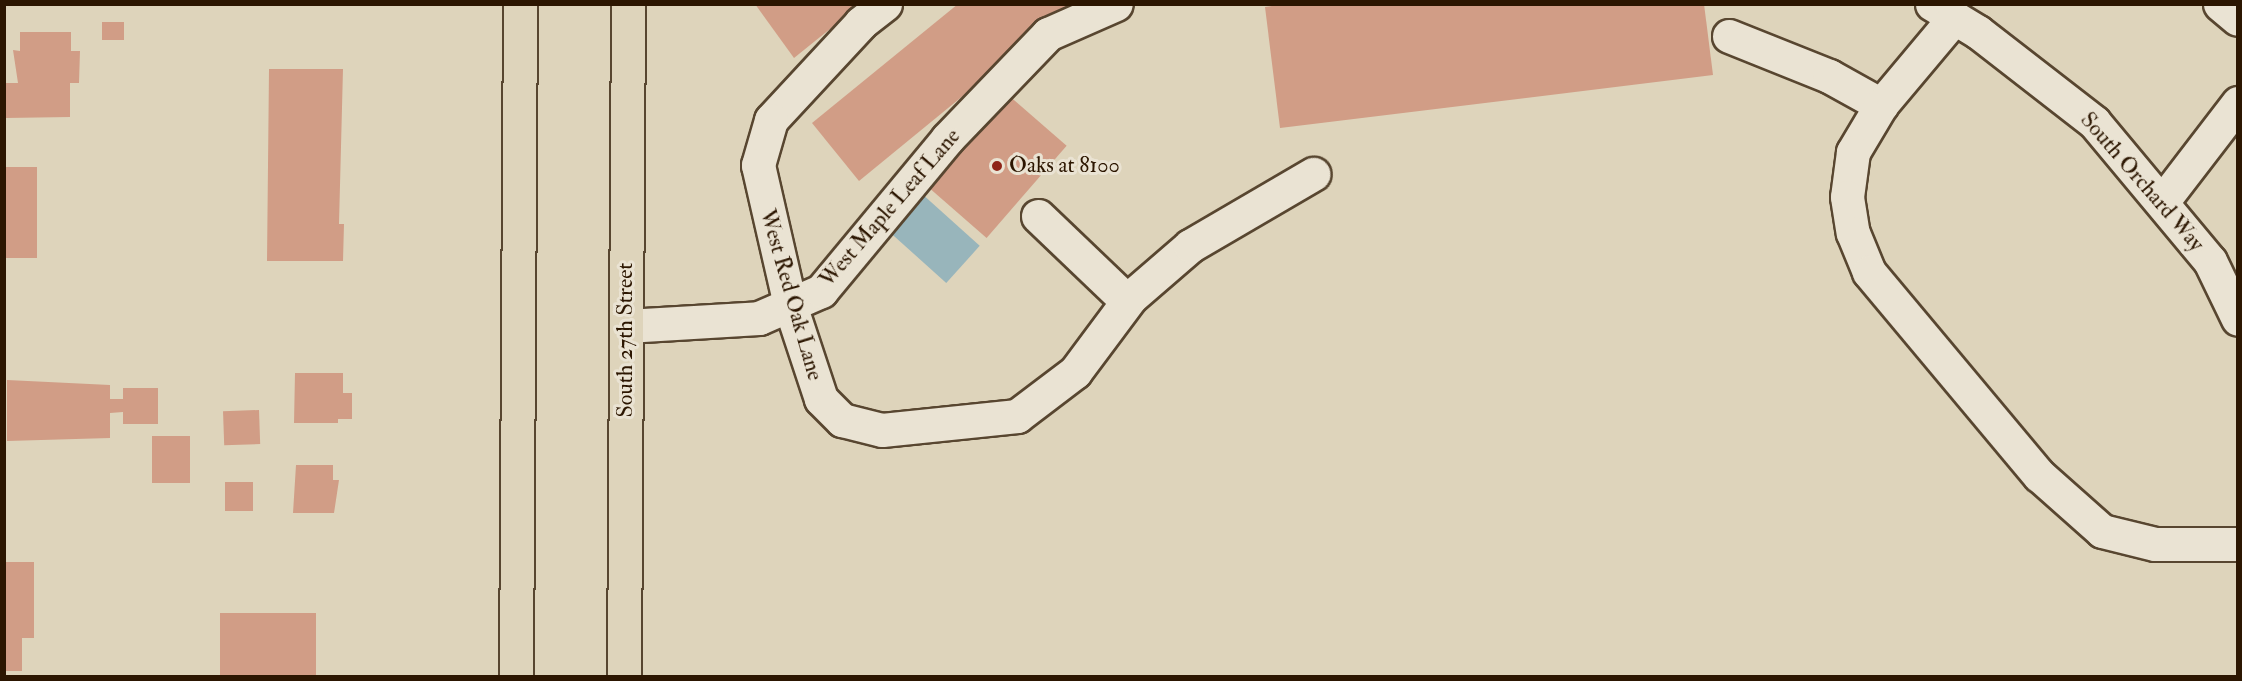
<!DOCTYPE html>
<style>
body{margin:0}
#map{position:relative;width:2242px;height:681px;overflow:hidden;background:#ded4bb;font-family:"IM FELL Double Pica",serif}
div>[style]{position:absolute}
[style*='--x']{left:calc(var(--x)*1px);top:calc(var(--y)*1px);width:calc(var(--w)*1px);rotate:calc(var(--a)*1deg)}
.water>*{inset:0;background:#98b5bb;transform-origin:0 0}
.building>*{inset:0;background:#d19d86;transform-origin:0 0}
.roads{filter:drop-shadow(2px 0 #584630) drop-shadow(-2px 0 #584630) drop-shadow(0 2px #584630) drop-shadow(0 -2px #584630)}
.minor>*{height:33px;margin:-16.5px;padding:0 16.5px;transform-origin:16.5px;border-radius:16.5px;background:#eae3d3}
.major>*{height:33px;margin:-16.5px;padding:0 16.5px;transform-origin:16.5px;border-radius:16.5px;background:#ded4bb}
.dots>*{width:16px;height:16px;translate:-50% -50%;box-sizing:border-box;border:3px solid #eae3d3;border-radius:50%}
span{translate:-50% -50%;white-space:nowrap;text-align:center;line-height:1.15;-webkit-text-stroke:6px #eae3d3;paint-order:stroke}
.poi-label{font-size:22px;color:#2c1601}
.left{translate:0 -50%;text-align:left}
.street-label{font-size:22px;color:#2c1601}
.frame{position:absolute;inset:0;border:6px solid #2c1601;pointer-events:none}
</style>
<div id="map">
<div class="water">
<i style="left:921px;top:193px;width:79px;height:50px;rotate:42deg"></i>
</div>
<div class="building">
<i style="clip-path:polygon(755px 4px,861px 4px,794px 58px)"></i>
<i style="clip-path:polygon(958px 4px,1075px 4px,859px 181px,812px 123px)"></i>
<i style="clip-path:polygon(1287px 4px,1704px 4px,1713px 75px,1280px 128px,1265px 7px)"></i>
<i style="left:102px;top:22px;width:22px;height:18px"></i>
<i style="clip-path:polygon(20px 32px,71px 32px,71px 51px,80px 51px,79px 83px,70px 83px,70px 117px,5px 118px,6px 83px,18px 83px,13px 50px,20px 51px)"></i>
<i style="clip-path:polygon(269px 69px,343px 69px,339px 224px,344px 224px,343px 261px,267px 261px)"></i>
<i style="left:1007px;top:94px;width:79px;height:122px;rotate:41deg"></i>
<i style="left:4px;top:167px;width:33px;height:91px"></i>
<i style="clip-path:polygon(295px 373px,343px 373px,343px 393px,352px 393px,352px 419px,338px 419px,338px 423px,294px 423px)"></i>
<i style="clip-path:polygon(7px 380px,110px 385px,110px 399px,123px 399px,123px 388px,158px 388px,158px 424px,123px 424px,123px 412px,110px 413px,110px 438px,7px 441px)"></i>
<i style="left:259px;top:410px;width:34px;height:36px;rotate:88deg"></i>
<i style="left:152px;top:436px;width:38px;height:47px"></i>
<i style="clip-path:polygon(296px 465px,333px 465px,333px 480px,339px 480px,334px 513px,293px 513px)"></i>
<i style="left:225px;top:482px;width:28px;height:29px"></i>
<i style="clip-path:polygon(4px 562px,34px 562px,34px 638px,22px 638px,22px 671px,4px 671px)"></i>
<i style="left:220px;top:613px;width:96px;height:63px"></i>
</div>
<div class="roads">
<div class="minor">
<i style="--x:885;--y:4;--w:31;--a:142"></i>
<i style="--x:861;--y:23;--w:132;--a:132.9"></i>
<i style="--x:771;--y:120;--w:47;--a:106.1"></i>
<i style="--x:758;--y:165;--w:144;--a:77.1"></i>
<i style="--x:790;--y:305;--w:99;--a:71.7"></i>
<i style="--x:821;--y:399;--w:30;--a:45"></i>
<i style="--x:842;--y:420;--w:41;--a:14"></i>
<i style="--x:882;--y:430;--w:136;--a:-5.9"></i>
<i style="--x:1017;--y:416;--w:73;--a:-37.2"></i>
<i style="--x:1075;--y:372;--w:94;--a:-53.3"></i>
<i style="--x:1131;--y:297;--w:78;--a:-40.8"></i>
<i style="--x:1190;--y:246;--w:143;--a:-30.3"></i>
<i style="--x:1932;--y:4;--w:54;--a:31.3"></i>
<i style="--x:1978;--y:32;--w:147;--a:37.8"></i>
<i style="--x:2094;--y:122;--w:181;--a:50.2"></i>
<i style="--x:2210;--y:261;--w:64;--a:64.2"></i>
<i style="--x:2220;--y:4;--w:23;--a:40"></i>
<i style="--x:1729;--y:36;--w:108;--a:21.8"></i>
<i style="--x:1829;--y:76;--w:60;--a:29.1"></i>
<i style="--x:1881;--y:105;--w:114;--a:-50"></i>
<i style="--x:1881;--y:105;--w:55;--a:120.8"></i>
<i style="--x:1853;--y:152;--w:45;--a:97.6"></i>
<i style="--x:1847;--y:197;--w:36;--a:81"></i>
<i style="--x:1853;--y:233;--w:42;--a:67.7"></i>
<i style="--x:1869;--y:272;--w:265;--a:50.1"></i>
<i style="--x:2039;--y:475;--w:84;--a:41.6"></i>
<i style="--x:2102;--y:531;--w:55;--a:13.8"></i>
<i style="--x:2155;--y:544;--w:83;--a:0"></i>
<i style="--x:2162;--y:202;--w:125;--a:-52.5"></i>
<i style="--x:1038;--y:216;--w:123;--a:43.7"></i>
<i style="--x:626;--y:326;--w:133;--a:-3.4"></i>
<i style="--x:759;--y:318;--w:68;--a:-23.5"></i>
<i style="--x:821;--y:291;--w:197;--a:-50.3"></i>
<i style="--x:947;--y:139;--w:146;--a:-46.1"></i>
<i style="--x:1048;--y:34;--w:74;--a:-23.8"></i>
</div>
<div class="major">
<i style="--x:516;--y:676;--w:672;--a:-89.66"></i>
<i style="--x:624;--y:676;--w:672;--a:-89.66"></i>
</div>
</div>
<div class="dots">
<i style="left:997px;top:166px;background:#8f2418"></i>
</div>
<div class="poi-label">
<span class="left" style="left:1009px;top:166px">Oaks at 8100</span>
</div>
<div class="street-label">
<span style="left:2142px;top:182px;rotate:49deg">South Orchard Way</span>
<span style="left:890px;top:208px;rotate:-49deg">West Maple Leaf Lane</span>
<span style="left:791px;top:295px;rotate:74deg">West Red Oak Lane</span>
<span style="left:626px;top:340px;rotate:-90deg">South 27th Street</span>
</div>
<div class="frame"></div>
</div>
